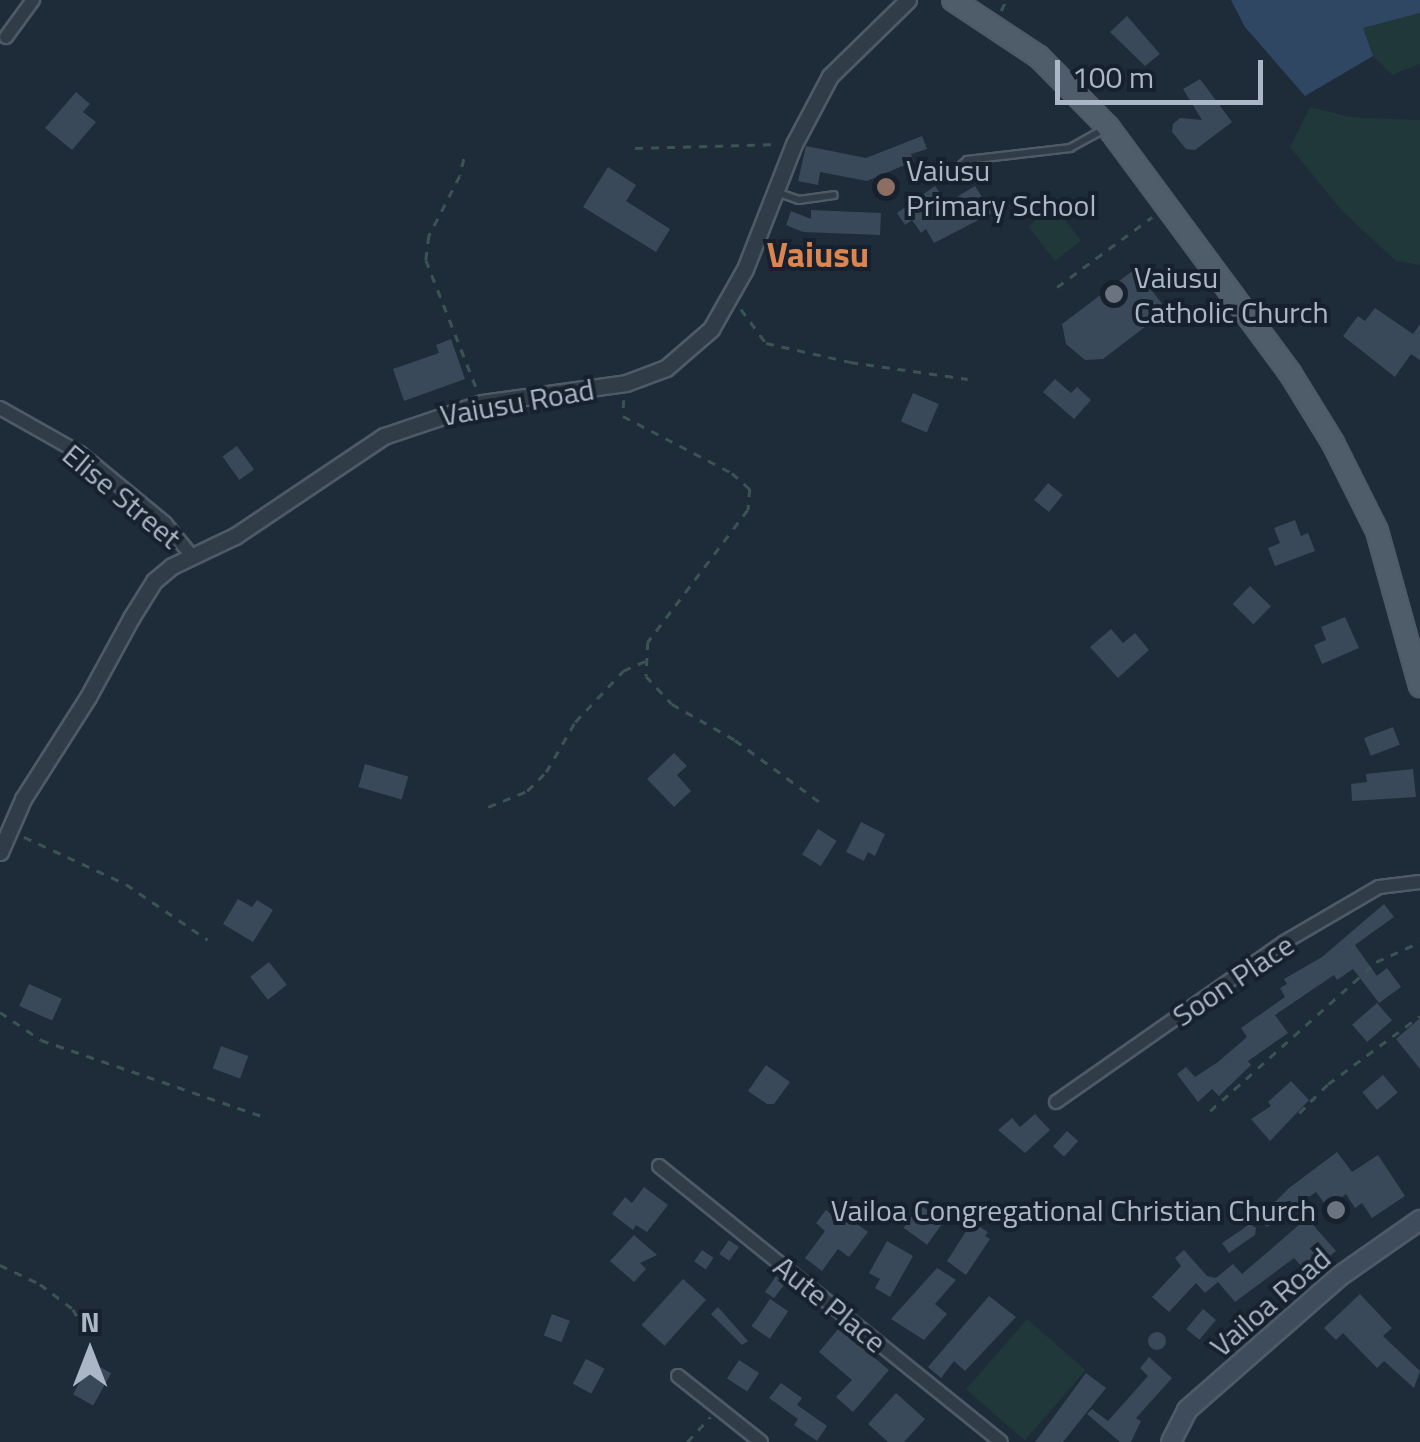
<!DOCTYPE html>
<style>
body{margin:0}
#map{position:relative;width:1420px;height:1442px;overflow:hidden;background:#1e2b39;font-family:"Titillium Web",sans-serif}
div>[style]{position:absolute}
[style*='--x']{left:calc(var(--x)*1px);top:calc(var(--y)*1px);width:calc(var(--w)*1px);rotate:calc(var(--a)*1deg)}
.green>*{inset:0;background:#20383a;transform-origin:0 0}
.water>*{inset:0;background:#2f4762}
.building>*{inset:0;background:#394959;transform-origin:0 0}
.round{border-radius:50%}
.path>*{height:2.5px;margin-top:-1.25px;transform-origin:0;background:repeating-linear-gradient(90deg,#3a5454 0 8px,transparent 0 16px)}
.roads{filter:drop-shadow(2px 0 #4f5a67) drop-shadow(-2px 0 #4f5a67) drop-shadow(0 2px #4f5a67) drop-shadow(0 -2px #4f5a67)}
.service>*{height:6px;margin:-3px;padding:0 3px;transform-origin:3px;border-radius:3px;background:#313c49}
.minor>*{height:12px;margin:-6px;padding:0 6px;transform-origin:6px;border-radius:6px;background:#313c49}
.tertiary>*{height:15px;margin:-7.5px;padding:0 7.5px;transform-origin:7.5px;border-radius:7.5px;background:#313c49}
.secondary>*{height:18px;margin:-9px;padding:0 9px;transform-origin:9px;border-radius:9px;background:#3f4c5c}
.primary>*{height:20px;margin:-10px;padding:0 10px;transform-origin:10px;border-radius:10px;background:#4f5c69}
.dots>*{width:28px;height:28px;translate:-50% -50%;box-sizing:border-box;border:5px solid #17212d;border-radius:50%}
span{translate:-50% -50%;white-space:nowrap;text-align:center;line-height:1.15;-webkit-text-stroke:8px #17212d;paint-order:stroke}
.poi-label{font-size:30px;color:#abb7c6}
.left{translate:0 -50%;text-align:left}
.right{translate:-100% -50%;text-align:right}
.street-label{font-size:30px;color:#abb7c6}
.quarter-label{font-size:35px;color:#dd8550;font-weight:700}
.north{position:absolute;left:40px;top:1302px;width:100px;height:100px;-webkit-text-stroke:8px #17212d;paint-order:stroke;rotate:0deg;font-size:28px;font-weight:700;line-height:40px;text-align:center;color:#abb7c6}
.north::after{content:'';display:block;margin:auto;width:35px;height:45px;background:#abb7c6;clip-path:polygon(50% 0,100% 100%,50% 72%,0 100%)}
.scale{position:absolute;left:1055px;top:60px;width:208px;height:45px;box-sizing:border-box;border:5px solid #abb7c6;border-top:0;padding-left:12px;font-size:30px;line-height:35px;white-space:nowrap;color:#abb7c6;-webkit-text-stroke:8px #17212d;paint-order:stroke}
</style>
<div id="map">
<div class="green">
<i style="clip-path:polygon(1420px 13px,1420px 64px,1392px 75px,1373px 56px,1362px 28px)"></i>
<i style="clip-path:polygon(1310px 107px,1350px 117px,1420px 120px,1420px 265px,1396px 261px,1342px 211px,1290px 147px)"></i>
<i style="left:1054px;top:206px;width:44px;height:33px;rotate:52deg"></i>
<i style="left:1027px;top:1319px;width:78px;height:93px;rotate:41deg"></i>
</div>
<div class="water">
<i style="clip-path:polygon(1231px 0,1420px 0,1420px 13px,1363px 28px,1373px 56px,1305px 96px,1245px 27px)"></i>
</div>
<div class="building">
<i style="clip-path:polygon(1127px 16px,1160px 54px,1145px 66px,1110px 32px)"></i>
<i style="clip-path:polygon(1200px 79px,1232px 122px,1195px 150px,1186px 149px,1172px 132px,1173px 124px,1180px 118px,1202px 120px,1183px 89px)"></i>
<i style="clip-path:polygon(76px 92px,90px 104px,83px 112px,96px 122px,72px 150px,45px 128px)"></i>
<i style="clip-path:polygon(922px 136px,927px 149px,911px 154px,914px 161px,867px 181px,820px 172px,818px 185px,798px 181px,806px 146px,866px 158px)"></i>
<i style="clip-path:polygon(608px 167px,636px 185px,626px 201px,670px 229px,656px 252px,583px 207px)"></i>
<i style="clip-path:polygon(935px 186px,947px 203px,975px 186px,992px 213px,934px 243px,926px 229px,921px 233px,912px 220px,905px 225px,897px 213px)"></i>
<i style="clip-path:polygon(811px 210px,881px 213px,880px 235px,803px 232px,786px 225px,791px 211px,811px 219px)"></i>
<i style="clip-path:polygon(1135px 269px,1167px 310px,1103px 359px,1085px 360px,1066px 344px,1062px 324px)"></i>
<i style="clip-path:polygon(1375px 308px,1413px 334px,1420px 324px,1420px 360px,1411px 354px,1395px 377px,1343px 336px,1358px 316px,1365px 321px)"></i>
<i style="clip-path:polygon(451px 339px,465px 379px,404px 401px,393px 369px,439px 353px,436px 345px)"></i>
<i style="clip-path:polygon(1055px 379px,1071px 393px,1077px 387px,1091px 400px,1074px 419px,1043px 392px)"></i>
<i style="left:913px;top:393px;width:28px;height:31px;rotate:23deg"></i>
<i style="left:237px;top:446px;width:29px;height:18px;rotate:54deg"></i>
<i style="left:1048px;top:483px;width:19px;height:22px;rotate:39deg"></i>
<i style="clip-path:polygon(1295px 520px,1301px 536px,1308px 533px,1315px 551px,1275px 566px,1268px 548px,1280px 543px,1274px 528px)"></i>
<i style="left:1250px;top:586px;width:29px;height:25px;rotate:44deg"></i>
<i style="clip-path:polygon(1345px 617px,1359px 648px,1322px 664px,1314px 645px,1326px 640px,1321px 627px)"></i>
<i style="clip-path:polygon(1111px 629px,1123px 643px,1135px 633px,1149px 650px,1118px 678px,1090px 647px)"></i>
<i style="left:1393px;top:727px;width:19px;height:31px;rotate:69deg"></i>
<i style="clip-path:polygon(674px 753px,687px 766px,677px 775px,691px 791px,674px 807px,647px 779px)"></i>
<i style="left:365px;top:764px;width:45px;height:24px;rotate:16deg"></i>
<i style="clip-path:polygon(1413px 769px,1416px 797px,1352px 801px,1351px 784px,1367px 782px,1366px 774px)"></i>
<i style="clip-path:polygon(861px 822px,885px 834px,875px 856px,868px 852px,864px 861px,846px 852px)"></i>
<i style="left:818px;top:829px;width:22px;height:30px;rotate:32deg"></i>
<i style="clip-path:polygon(238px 899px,252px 907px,257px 900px,273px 910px,253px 942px,223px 924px)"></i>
<i style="clip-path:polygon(1384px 904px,1394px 917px,1355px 945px,1377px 976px,1387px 968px,1401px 987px,1379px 1003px,1353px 969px,1337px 980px,1334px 975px,1275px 1015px,1288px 1033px,1248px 1061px,1251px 1065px,1219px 1096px,1212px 1089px,1198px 1102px,1177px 1074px,1186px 1067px,1195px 1077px,1218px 1062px,1247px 1037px,1241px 1028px,1285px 997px,1280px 988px,1287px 984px,1284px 979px,1322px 957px)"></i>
<i style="left:269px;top:962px;width:29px;height:24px;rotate:52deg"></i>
<i style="left:29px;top:984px;width:36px;height:24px;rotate:24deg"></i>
<i style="left:1377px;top:1003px;width:23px;height:33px;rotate:49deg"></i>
<i style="clip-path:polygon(1420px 1018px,1420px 1069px,1396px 1039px)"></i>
<i style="left:221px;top:1046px;width:29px;height:24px;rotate:20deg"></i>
<i style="clip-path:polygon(766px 1065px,790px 1082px,774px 1104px,767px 1104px,748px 1091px)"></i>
<i style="left:1383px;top:1075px;width:23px;height:27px;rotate:50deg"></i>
<i style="clip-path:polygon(1291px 1081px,1309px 1100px,1270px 1141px,1251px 1119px,1271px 1106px,1268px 1102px)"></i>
<i style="clip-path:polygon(1035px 1114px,1050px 1130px,1025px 1153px,998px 1130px,1012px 1118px,1020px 1127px)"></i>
<i style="left:1067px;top:1131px;width:15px;height:21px;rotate:42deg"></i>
<i style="clip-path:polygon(1337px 1152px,1352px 1172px,1378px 1155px,1405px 1196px,1372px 1218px,1362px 1203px,1355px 1208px,1346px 1194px,1328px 1208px,1316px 1192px,1267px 1227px,1259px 1218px,1289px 1188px)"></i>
<i style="clip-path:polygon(644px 1187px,668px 1205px,647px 1232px,636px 1225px,633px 1230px,612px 1214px,625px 1197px,632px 1203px)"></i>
<i style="left:920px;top:1205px;width:29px;height:28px;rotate:36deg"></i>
<i style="clip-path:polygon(826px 1210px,838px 1220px,843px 1214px,868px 1232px,849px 1257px,838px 1249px,822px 1271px,805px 1258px,825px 1231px,816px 1223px)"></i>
<i style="clip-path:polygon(1307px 1218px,1336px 1251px,1308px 1274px,1294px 1258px,1235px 1302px,1218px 1282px,1205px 1293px,1196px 1283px,1169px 1312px,1152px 1297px,1181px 1266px,1175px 1258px,1184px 1250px,1207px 1276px,1216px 1278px,1233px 1264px,1242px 1274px)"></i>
<i style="clip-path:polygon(972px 1222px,988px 1232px,985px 1236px,990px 1239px,966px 1275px,947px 1261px)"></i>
<i style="clip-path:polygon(1250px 1224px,1256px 1228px,1255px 1235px,1229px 1253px,1222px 1243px)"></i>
<i style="clip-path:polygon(634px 1235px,657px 1255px,640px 1263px,646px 1269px,634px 1282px,610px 1261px)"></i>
<i style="left:729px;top:1240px;width:12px;height:17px;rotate:35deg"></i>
<i style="clip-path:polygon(887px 1241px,913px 1256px,890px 1297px,875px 1288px,880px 1279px,869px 1273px)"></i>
<i style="left:702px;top:1250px;width:14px;height:14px;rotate:34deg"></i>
<i style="clip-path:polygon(937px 1268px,956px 1280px,935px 1304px,947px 1314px,924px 1340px,891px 1319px)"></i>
<i style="clip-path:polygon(776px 1276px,785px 1284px,774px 1298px,765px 1292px)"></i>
<i style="left:683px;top:1279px;width:31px;height:62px;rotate:42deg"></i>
<i style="clip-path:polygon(1360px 1294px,1392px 1328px,1383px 1336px,1420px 1371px,1414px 1388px,1384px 1361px,1377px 1368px,1343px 1333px,1336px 1340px,1324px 1328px)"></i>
<i style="clip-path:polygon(989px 1296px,1016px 1317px,965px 1371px,954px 1361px,941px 1378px,928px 1367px)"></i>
<i style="left:770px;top:1299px;width:22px;height:33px;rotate:34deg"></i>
<i style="clip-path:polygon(718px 1307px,748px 1341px,742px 1345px,711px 1314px)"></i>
<i style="left:1203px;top:1309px;width:17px;height:26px;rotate:40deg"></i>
<i style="left:552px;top:1314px;width:19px;height:23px;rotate:21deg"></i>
<i style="clip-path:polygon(839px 1328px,889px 1370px,853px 1412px,836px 1397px,852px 1380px,819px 1352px)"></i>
<i class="round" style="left:1148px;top:1332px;width:18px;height:18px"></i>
<i style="clip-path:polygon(1149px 1357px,1172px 1378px,1136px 1418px,1141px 1421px,1131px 1442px,1120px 1442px,1087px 1414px,1092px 1409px,1108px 1421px,1148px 1376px,1140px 1368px)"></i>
<i style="left:586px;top:1359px;width:21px;height:28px;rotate:28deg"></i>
<i style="left:739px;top:1360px;width:24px;height:22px;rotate:33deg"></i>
<i style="left:91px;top:1362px;width:23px;height:37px;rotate:29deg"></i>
<i style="clip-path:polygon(1086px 1373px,1106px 1388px,1063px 1442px,1035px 1442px)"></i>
<i style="clip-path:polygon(781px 1383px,802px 1398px,797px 1405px,827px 1426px,817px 1441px,794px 1425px,798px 1419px,769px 1398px)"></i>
<i style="clip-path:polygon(896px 1393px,925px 1419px,904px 1442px,888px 1442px,868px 1424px)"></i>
</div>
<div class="path">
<i style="--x:1001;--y:11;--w:12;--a:-66"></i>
<i style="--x:635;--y:148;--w:143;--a:-1.6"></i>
<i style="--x:464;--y:159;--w:17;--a:103"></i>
<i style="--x:460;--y:176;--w:68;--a:117.3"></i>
<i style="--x:429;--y:236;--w:24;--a:97"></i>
<i style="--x:426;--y:260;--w:136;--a:68.5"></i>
<i style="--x:1057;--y:287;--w:118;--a:-36.4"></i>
<i style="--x:741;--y:309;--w:42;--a:53.7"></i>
<i style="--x:766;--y:343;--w:86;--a:12.7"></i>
<i style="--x:850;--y:362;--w:119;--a:8.2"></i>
<i style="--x:624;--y:400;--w:16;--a:94"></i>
<i style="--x:623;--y:416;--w:123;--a:27.6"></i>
<i style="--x:732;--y:473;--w:24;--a:42"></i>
<i style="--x:750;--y:489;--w:21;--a:95"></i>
<i style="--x:748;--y:510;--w:166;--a:127.1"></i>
<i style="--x:648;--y:642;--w:34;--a:93"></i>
<i style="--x:646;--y:676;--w:38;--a:47"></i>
<i style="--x:672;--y:704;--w:73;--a:29.7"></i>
<i style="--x:735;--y:740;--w:107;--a:36.2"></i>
<i style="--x:488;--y:807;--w:42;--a:-22.3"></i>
<i style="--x:527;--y:791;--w:27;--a:-45"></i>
<i style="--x:546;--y:772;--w:58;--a:-59.9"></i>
<i style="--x:575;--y:722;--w:70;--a:-46.7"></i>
<i style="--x:623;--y:671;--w:24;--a:-24"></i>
<i style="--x:24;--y:837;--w:112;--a:24.7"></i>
<i style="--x:126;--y:884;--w:99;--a:34.3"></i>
<i style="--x:0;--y:1012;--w:50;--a:34.3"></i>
<i style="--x:41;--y:1040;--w:234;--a:19"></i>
<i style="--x:1210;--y:1111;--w:223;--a:-41.9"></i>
<i style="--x:1376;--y:962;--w:48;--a:-24.4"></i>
<i style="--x:1299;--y:1113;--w:41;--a:-45"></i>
<i style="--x:1328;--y:1084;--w:114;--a:-36.5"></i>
<i style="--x:0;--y:1265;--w:44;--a:25.4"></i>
<i style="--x:40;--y:1284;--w:41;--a:37.1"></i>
<i style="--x:73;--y:1309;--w:29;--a:61"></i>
<i style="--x:687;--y:1442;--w:34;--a:-47"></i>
</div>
<div class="roads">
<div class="service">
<i style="--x:951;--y:175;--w:22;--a:-43"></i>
<i style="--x:967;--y:160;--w:104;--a:-6.6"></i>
<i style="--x:1070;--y:148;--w:38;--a:-29"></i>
<i style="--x:776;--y:192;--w:24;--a:19"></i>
<i style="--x:799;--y:200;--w:35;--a:-8"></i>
</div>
<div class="minor">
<i style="--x:6;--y:37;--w:46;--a:-53.9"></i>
<i style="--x:0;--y:408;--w:92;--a:29.4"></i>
<i style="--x:80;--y:453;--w:110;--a:39.5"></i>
<i style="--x:165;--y:523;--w:41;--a:50.9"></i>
<i style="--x:1056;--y:1102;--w:277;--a:-35"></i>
<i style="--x:1283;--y:943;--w:111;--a:-30.3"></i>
<i style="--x:1379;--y:887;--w:41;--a:-7"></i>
<i style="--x:659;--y:1166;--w:439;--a:38.9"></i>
<i style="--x:678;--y:1376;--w:106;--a:38.5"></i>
</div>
<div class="tertiary">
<i style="--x:0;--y:852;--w:58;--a:-66.5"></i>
<i style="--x:23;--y:799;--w:121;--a:-57.5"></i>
<i style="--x:88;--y:697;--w:90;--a:-61.4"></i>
<i style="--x:131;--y:618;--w:44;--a:-58.1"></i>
<i style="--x:154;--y:581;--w:23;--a:-40"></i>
<i style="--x:172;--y:566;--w:70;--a:-25.5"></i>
<i style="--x:235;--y:536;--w:179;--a:-33.9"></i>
<i style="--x:384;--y:436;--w:103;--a:-18.6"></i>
<i style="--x:482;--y:403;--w:145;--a:-7.9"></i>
<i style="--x:626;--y:383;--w:43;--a:-20.6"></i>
<i style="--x:666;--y:368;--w:60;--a:-40.9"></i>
<i style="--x:711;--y:329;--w:69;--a:-60.5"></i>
<i style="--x:745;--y:269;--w:134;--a:-68.6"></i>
<i style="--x:794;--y:144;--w:77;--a:-62.1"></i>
<i style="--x:830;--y:76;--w:109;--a:-44.3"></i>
</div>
<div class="secondary">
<i style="--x:1171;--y:1442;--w:36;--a:-63"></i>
<i style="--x:1187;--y:1410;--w:203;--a:-41.2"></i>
<i style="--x:1340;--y:1276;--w:98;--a:-35"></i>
</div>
<div class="primary">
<i style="--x:953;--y:0;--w:103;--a:33.5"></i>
<i style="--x:1039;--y:57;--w:98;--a:45.4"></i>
<i style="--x:1108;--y:127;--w:306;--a:53.5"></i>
<i style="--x:1290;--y:373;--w:82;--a:58.4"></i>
<i style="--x:1333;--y:443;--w:98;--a:63.4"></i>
<i style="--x:1377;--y:531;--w:161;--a:74.5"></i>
</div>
</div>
<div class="dots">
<i style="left:886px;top:187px;background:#8d6e63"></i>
<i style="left:1114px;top:294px;background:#6b7280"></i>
<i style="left:1336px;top:1210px;background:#6b7280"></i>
</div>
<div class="poi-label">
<span class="left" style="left:906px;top:187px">Vaiusu<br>Primary School</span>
<span class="left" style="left:1134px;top:294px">Vaiusu<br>Catholic Church</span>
<span class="right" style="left:1316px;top:1210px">Vailoa Congregational Christian Church</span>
</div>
<div class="street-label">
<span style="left:517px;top:402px;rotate:-10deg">Vaiusu Road</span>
<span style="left:122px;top:496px;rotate:40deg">Elise Street</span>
<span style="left:1233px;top:980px;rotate:-34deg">Soon Place</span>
<span style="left:1270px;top:1302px;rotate:-41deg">Vailoa Road</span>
<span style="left:830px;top:1304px;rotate:39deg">Aute Place</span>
</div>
<div class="quarter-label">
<span style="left:818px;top:254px">Vaiusu</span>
</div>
<div class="north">N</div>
<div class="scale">100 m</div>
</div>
